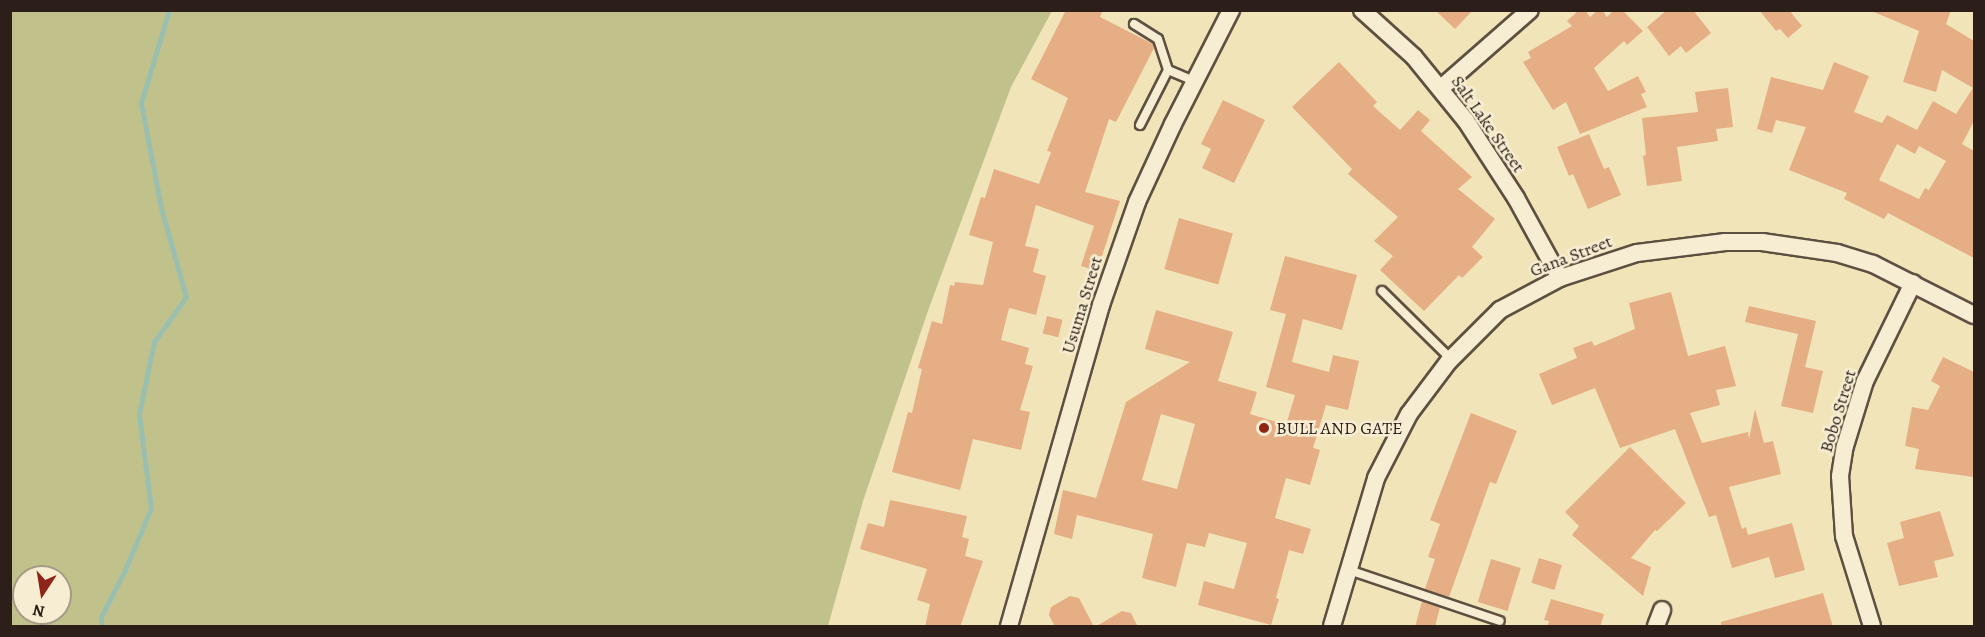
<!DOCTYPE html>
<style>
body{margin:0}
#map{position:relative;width:1985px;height:637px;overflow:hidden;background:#f2e4b9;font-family:Alegreya,serif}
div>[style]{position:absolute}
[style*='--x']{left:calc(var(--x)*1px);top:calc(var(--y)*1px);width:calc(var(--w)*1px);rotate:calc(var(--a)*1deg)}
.green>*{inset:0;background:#c1c28b}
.stream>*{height:5px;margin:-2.5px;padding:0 2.5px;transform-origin:2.5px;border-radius:2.5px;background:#9bbfaf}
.building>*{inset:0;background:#e5ae85;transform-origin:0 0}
.roads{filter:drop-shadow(2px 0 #5e5040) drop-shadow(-2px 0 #5e5040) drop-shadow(0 2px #5e5040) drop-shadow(0 -2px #5e5040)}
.service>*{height:8px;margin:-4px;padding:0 4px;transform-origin:4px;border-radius:4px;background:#f7edd2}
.minor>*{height:16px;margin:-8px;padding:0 8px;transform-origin:8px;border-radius:8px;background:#f7edd2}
.dots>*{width:16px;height:16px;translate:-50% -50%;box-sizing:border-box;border:3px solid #f7edd2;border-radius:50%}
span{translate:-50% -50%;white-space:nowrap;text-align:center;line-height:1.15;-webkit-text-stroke:5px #f7edd2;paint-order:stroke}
.street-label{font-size:18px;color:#2c1e18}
.poi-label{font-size:18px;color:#2c1e18}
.left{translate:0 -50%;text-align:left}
.frame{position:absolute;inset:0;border:12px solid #2c1e18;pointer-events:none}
.north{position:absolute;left:12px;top:565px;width:60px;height:60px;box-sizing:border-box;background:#f7edd2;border:2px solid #a69a88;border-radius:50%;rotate:192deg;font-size:16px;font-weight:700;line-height:24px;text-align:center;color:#2c1e18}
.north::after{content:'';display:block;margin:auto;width:21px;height:27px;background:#8f2418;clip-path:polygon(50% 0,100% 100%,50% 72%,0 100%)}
</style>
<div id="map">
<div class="green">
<i style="clip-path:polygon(evenodd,10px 11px,11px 10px,1052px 11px,1011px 87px,929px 308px,863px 501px,828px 626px,11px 626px,10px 11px,24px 577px,60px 577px,60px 613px,24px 613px,24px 577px)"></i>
</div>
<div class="stream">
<i style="--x:101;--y:626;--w:9;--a:-90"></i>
<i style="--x:101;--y:617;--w:51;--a:-62.9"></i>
<i style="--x:124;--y:572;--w:69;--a:-67.1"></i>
<i style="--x:151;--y:508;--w:95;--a:-97.3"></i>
<i style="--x:139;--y:414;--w:74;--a:-78.2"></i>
<i style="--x:154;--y:342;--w:55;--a:-54.6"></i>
<i style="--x:186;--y:297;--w:92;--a:-105.7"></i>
<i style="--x:161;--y:208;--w:107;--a:-100.8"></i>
<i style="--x:141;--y:103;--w:97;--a:-73.2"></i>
</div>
<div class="building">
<i style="clip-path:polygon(1066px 10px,1103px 10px,1100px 17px,1153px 44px,1154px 48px,1116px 122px,1109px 119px,1085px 192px,1120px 201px,1097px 271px,1081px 266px,1094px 226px,1036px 205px,1025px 246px,1039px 249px,1033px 272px,1046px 276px,1036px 315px,1009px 308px,1001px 340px,1029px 348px,1025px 364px,1033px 366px,1020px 410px,1030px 412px,1021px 450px,973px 439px,960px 490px,892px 472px,908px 412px,912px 413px,922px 369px,918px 368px,932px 321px,942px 324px,950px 285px,954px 286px,955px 282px,983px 285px,993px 242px,969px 235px,981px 197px,985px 198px,994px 169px,1039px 184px,1051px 152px,1047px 151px,1068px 98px,1031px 79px)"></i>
<i style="clip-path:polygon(1435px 10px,1473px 10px,1455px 29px)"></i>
<i style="clip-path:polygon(1579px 10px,1585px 10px,1590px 17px,1598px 10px,1602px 10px,1607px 17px,1614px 10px,1622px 10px,1643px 31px,1627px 45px,1624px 41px,1594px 68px,1608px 91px,1638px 76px,1646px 92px,1641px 94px,1647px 107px,1580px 134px,1566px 102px,1553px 110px,1523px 62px,1531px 58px,1528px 52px,1572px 26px,1567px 21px)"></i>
<i style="clip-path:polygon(1667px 10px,1693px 10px,1711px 33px,1686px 53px,1681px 46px,1669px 56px,1647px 27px)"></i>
<i style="clip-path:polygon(1759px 10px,1789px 10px,1802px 26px,1788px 38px,1780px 29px,1776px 31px)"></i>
<i style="clip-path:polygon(evenodd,1869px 10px,1951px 10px,1946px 24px,1974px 41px,1974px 121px,1962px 144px,1974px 151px,1974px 258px,1888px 213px,1884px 219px,1844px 199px,1847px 193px,1789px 170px,1806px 127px,1776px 120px,1772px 133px,1757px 129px,1771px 77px,1823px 90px,1834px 62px,1869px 76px,1854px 112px,1882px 123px,1887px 115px,1917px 130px,1933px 101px,1956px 114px,1973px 88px,1942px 70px,1936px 92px,1903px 82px,1919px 31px,1869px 10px,1897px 144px,1915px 154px,1919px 146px,1946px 161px,1929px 190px,1925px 188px,1919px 199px,1879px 180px,1897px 144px)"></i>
<i style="clip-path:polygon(1339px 62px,1377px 102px,1373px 106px,1400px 130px,1418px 110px,1430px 120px,1421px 131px,1472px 177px,1458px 189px,1495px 219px,1472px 247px,1483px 257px,1462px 278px,1459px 275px,1424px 311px,1380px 270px,1393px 256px,1374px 241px,1398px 217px,1348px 174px,1352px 169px,1292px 107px)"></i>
<i style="clip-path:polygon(1728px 88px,1733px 127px,1716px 129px,1718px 141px,1677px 147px,1682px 181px,1647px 186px,1643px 156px,1646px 155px,1642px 118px,1698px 112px,1695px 92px)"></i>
<i style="clip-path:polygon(1223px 100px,1265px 120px,1234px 183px,1202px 168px,1211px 149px,1201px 144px)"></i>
<i style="clip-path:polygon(1589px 134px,1604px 169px,1609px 167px,1621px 195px,1588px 209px,1573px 174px,1569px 176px,1557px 147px)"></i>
<i style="left:1179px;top:218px;width:56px;height:53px;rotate:16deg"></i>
<i style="clip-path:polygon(evenodd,1285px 256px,1357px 275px,1342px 330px,1303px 319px,1292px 362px,1329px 372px,1333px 355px,1359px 361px,1348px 410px,1326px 405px,1313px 448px,1320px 450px,1310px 485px,1286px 478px,1275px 518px,1311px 529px,1303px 554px,1289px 550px,1276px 598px,1279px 599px,1271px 625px,1198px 605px,1204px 581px,1234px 589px,1247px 543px,1209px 533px,1205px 547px,1187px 543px,1176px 587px,1142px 578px,1153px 534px,1077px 515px,1072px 539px,1054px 534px,1063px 490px,1096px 498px,1126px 402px,1190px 362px,1145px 349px,1156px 310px,1233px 332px,1218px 381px,1257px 392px,1250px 414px,1286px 425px,1295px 395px,1266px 387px,1286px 314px,1270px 310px,1285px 256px,1161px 414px,1195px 424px,1177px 489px,1142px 480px,1161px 414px)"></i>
<i style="clip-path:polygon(1671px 292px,1688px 356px,1725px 346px,1736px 386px,1716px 390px,1720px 405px,1690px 413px,1702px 443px,1748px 432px,1749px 439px,1755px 409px,1764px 443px,1773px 441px,1781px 474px,1729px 487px,1742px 529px,1746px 527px,1748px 535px,1792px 523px,1805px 570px,1775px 578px,1769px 557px,1732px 568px,1716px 515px,1709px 517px,1675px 429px,1620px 448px,1595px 388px,1552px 405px,1539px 374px,1577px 358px,1573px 348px,1592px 341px,1594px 346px,1635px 329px,1629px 303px)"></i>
<i style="clip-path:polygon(1749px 306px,1816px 321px,1805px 367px,1823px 371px,1813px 413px,1781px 406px,1798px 334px,1745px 322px)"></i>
<i style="left:1047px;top:316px;width:16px;height:18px;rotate:14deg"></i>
<i style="clip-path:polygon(1943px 357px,1974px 372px,1974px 477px,1915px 469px,1919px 449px,1905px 446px,1912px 407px,1928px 410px,1940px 386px,1931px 381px)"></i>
<i style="clip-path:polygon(1471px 413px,1517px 431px,1496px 484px,1490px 482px,1449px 597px,1425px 589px,1435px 559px,1428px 557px,1440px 524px,1430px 520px)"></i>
<i style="clip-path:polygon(1630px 447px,1686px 503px,1657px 531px,1655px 530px,1631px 558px,1651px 567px,1643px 596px,1572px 535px,1579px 526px,1565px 512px)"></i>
<i style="clip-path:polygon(890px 500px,967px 516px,962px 537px,969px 539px,965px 556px,983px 561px,960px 627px,925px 627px,930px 604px,917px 600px,927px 569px,860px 549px,868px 523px,884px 527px)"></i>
<i style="clip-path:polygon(1940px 511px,1954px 556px,1934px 561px,1938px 577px,1899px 586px,1887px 543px,1904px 538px,1900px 522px)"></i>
<i style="left:1539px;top:558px;width:24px;height:26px;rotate:17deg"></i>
<i style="left:1491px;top:559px;width:31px;height:45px;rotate:17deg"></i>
<i style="clip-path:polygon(1823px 593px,1833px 627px,1721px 627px,1721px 622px)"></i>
<i style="clip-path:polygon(1070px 596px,1079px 598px,1094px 627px,1055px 627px,1049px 615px,1051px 607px)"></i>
<i style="clip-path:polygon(1551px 599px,1604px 614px,1600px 627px,1547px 627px,1549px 621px,1544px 620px)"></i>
<i style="clip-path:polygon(1422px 601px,1440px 607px,1435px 627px,1415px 627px)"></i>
<i style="clip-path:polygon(1122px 611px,1131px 613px,1138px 627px,1095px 627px)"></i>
</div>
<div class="roads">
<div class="service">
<i style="--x:1134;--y:24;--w:28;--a:32"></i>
<i style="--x:1158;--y:39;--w:33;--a:72"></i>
<i style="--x:1168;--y:70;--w:28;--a:23"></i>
<i style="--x:1140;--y:125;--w:62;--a:-63"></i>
<i style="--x:1382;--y:291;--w:97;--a:44.6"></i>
<i style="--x:1349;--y:570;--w:159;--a:18.7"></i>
</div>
<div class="minor">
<i style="--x:1362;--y:10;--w:70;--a:42.1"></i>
<i style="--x:1414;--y:57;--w:82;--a:50.9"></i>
<i style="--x:1466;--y:121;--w:92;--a:57"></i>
<i style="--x:1516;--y:198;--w:91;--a:61.2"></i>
<i style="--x:1441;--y:88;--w:118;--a:-41.2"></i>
<i style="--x:1009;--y:626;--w:334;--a:-74"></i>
<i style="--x:1101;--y:305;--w:109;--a:-70.7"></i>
<i style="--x:1137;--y:202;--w:86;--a:-65.2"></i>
<i style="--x:1173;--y:124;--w:128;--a:-63"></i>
<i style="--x:1332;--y:626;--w:154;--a:-73.4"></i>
<i style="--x:1376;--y:478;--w:72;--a:-62.7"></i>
<i style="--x:1409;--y:414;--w:66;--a:-53"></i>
<i style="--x:1449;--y:361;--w:72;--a:-45"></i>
<i style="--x:1500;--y:310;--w:68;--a:-28.1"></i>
<i style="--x:1560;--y:278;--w:81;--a:-18"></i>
<i style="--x:1637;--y:253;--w:89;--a:-7.1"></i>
<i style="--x:1725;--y:242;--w:37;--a:0"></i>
<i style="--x:1762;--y:242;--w:76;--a:8.3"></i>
<i style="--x:1837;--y:253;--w:38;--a:17"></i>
<i style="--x:1873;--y:264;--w:113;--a:26.8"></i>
<i style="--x:1656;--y:626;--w:17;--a:-69"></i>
<i style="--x:1872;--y:626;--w:94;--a:-107.3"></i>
<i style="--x:1844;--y:536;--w:60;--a:-93.8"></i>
<i style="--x:1840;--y:476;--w:30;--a:-81"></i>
<i style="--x:1845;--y:446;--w:68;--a:-72.9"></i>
<i style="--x:1865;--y:381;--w:109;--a:-63.9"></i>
</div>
</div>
<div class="dots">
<i style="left:1264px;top:428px;background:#8f2418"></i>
</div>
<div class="street-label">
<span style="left:1488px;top:124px;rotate:55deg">Salt Lake Street</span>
<span style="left:1571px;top:256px;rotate:-21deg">Gana Street</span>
<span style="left:1082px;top:305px;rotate:-73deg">Usuma Street</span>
<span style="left:1838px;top:411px;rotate:-73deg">Bobo Street</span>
</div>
<div class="poi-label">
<span class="left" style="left:1276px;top:428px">BULL AND GATE</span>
</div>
<div class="frame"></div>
<div class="north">N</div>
</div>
